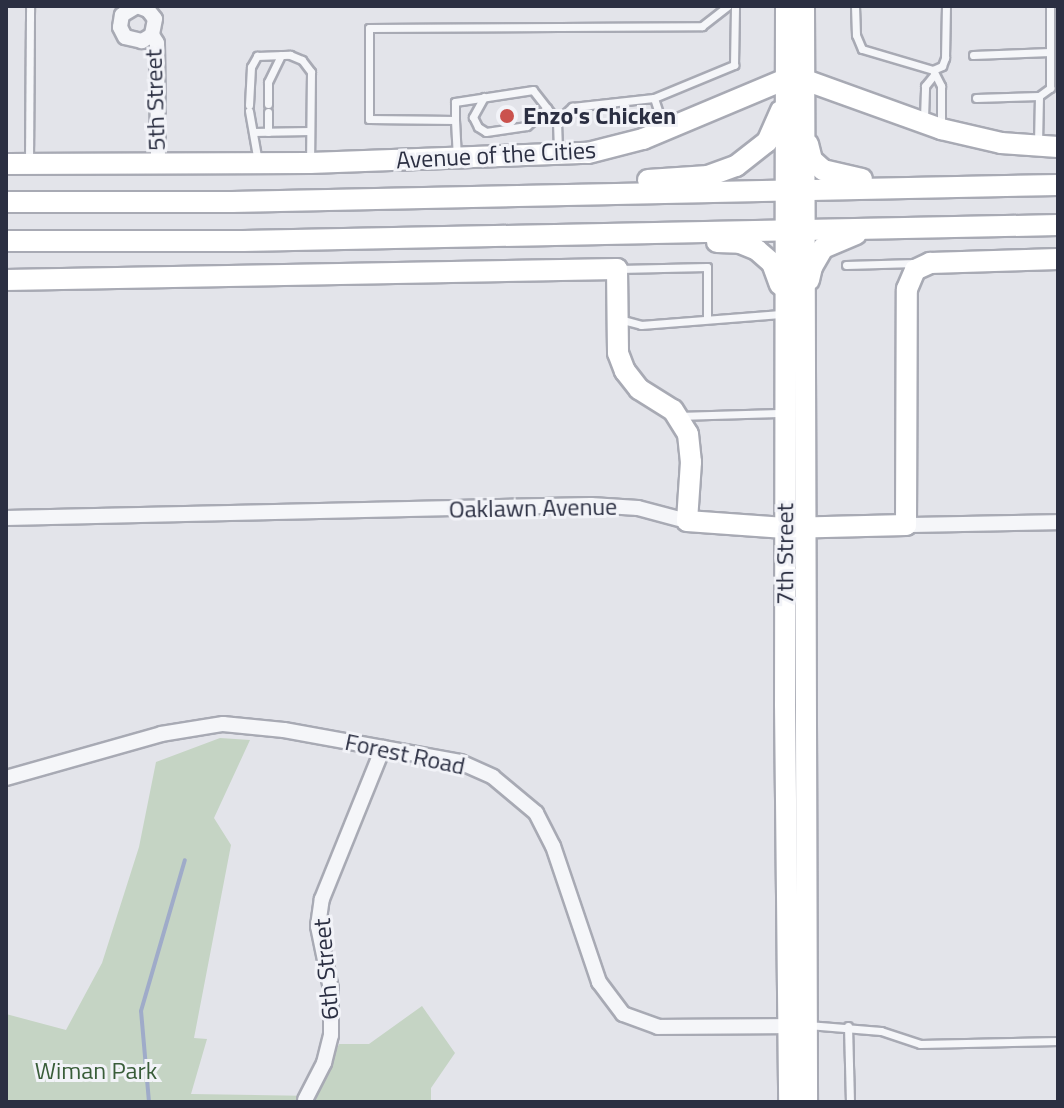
<!DOCTYPE html>
<style>
body{margin:0}
#map{position:relative;width:1064px;height:1108px;overflow:hidden;background:#e3e4ea;font-family:"Titillium Web",sans-serif}
div>[style]{position:absolute}
[style*='--x']{left:calc(var(--x)*1px);top:calc(var(--y)*1px);width:calc(var(--w)*1px);rotate:calc(var(--a)*1deg)}
.green>*{inset:0;background:#c5d4c4}
.stream>*{height:4px;margin:-2px;padding:0 2px;transform-origin:2px;border-radius:2px;background:#9fabc9}
.roads{filter:drop-shadow(2px 0 #a8aab4) drop-shadow(-2px 0 #a8aab4) drop-shadow(0 2px #a8aab4) drop-shadow(0 -2px #a8aab4)}
.lane>*{height:7px;margin:-3.5px;padding:0 3.5px;transform-origin:3.5px;border-radius:3.5px;background:#f5f6f9}
.street>*{height:14px;margin:-7px;padding:0 7px;transform-origin:7px;border-radius:7px;background:#f5f6f9}
.secondary>*{height:20px;margin:-10px;padding:0 10px;transform-origin:10px;border-radius:10px;background:#fff}
.dots>*{width:22px;height:22px;translate:-50% -50%;box-sizing:border-box;border:4px solid #f2f3f8;border-radius:50%}
span{translate:-50% -50%;white-space:nowrap;text-align:center;line-height:1.15;-webkit-text-stroke:6px #f2f3f8;paint-order:stroke}
.street-label{font-size:24px;color:#2b2f42}
.poi-label{font-size:24px;color:#2b2f42;font-weight:700}
.left{translate:0 -50%;text-align:left}
.park-label{font-size:24px;color:#395d39}
.frame{position:absolute;inset:0;border:8px solid #2b2f42;pointer-events:none}
</style>
<div id="map">
<div class="green">
<i style="clip-path:polygon(220px 738px,250px 740px,214px 818px,231px 845px,194px 1038px,207px 1039px,191px 1094px,316px 1096px,339px 1044px,369px 1044px,422px 1006px,455px 1053px,431px 1088px,431px 1102px,6px 1102px,6px 1014px,66px 1030px,102px 963px,139px 847px,156px 762px)"></i>
</div>
<div class="stream">
<i style="--x:149;--y:1102;--w:91;--a:-95"></i>
<i style="--x:141;--y:1011;--w:157;--a:-73.8"></i>
</div>
<div class="roads">
<div class="lane">
<i style="--x:855;--y:6;--w:29;--a:88"></i>
<i style="--x:856;--y:35;--w:15;--a:67"></i>
<i style="--x:862;--y:49;--w:74;--a:16.5"></i>
<i style="--x:933;--y:70;--w:18;--a:63"></i>
<i style="--x:941;--y:86;--w:40;--a:90"></i>
<i style="--x:973;--y:55;--w:77;--a:-2.2"></i>
<i style="--x:933;--y:70;--w:10;--a:-24"></i>
<i style="--x:942;--y:66;--w:9;--a:-69"></i>
<i style="--x:945;--y:58;--w:52;--a:-88.9"></i>
<i style="--x:1039;--y:96;--w:14;--a:-36"></i>
<i style="--x:1050;--y:88;--w:82;--a:-90"></i>
<i style="--x:484;--y:97;--w:23;--a:119"></i>
<i style="--x:473;--y:117;--w:11;--a:63"></i>
<i style="--x:478;--y:127;--w:9;--a:32"></i>
<i style="--x:486;--y:132;--w:41;--a:-8.3"></i>
<i style="--x:527;--y:126;--w:27;--a:-42"></i>
<i style="--x:654;--y:98;--w:87;--a:-22.4"></i>
<i style="--x:734;--y:65;--w:59;--a:-89"></i>
<i style="--x:976;--y:98;--w:63;--a:-1.8"></i>
<i style="--x:1039;--y:96;--w:48;--a:91.2"></i>
<i style="--x:268;--y:104;--w:22;--a:-90"></i>
<i style="--x:268;--y:82;--w:30;--a:-64"></i>
<i style="--x:249;--y:105;--w:38;--a:-87"></i>
<i style="--x:251;--y:67;--w:13;--a:-61"></i>
<i style="--x:257;--y:56;--w:33;--a:-2"></i>
<i style="--x:290;--y:55;--w:13;--a:23"></i>
<i style="--x:302;--y:60;--w:15;--a:53"></i>
<i style="--x:311;--y:72;--w:90;--a:90.6"></i>
<i style="--x:249;--y:111;--w:52;--a:80"></i>
<i style="--x:268;--y:112;--w:20;--a:90"></i>
<i style="--x:924;--y:118;--w:32;--a:-88"></i>
<i style="--x:925;--y:86;--w:13;--a:-51"></i>
<i style="--x:455;--y:120;--w:34;--a:87"></i>
<i style="--x:557;--y:121;--w:21;--a:-43"></i>
<i style="--x:572;--y:107;--w:82;--a:-6.3"></i>
<i style="--x:654;--y:98;--w:32;--a:72"></i>
<i style="--x:253;--y:132;--w:57;--a:-1"></i>
<i style="--x:558;--y:150;--w:29;--a:-92"></i>
<i style="--x:557;--y:121;--w:39;--a:-128"></i>
<i style="--x:533;--y:90;--w:79;--a:171.3"></i>
<i style="--x:455;--y:102;--w:18;--a:90"></i>
<i style="--x:455;--y:120;--w:86;--a:-179.3"></i>
<i style="--x:369;--y:119;--w:91;--a:-90"></i>
<i style="--x:369;--y:28;--w:333;--a:-0.3"></i>
<i style="--x:702;--y:26;--w:33;--a:-38"></i>
<i style="--x:29;--y:160;--w:154;--a:-89.6"></i>
<i style="--x:846;--y:265;--w:70;--a:-1.6"></i>
<i style="--x:619;--y:269;--w:88;--a:-1.3"></i>
<i style="--x:707;--y:267;--w:51;--a:90"></i>
<i style="--x:619;--y:319;--w:23;--a:15"></i>
<i style="--x:641;--y:325;--w:140;--a:-4.5"></i>
<i style="--x:681;--y:416;--w:103;--a:-1.7"></i>
<i style="--x:808;--y:1025;--w:73;--a:4.7"></i>
<i style="--x:881;--y:1031;--w:41;--a:18.4"></i>
<i style="--x:920;--y:1044;--w:138;--a:-1.2"></i>
<i style="--x:848;--y:1026;--w:76;--a:88.5"></i>
</div>
<div class="street">
<i style="--x:152;--y:35;--w:12;--a:149"></i>
<i style="--x:142;--y:41;--w:17;--a:-167"></i>
<i style="--x:125;--y:37;--w:11;--a:-117"></i>
<i style="--x:120;--y:27;--w:12;--a:-81"></i>
<i style="--x:122;--y:15;--w:17;--a:-31"></i>
<i style="--x:137;--y:6;--w:12;--a:20"></i>
<i style="--x:148;--y:10;--w:11;--a:52"></i>
<i style="--x:155;--y:19;--w:16;--a:101"></i>
<i style="--x:152;--y:35;--w:9;--a:58"></i>
<i style="--x:157;--y:43;--w:123;--a:89.5"></i>
<i style="--x:6;--y:518;--w:585;--a:-1.27"></i>
<i style="--x:591;--y:505;--w:47;--a:3.7"></i>
<i style="--x:638;--y:508;--w:51;--a:14.9"></i>
<i style="--x:906;--y:525;--w:152;--a:-1.1"></i>
<i style="--x:6;--y:778;--w:161;--a:-15.8"></i>
<i style="--x:161;--y:734;--w:63;--a:-9.2"></i>
<i style="--x:223;--y:724;--w:61;--a:5.6"></i>
<i style="--x:284;--y:730;--w:179;--a:10.3"></i>
<i style="--x:460;--y:762;--w:36;--a:24"></i>
<i style="--x:493;--y:777;--w:56;--a:39.9"></i>
<i style="--x:536;--y:813;--w:37;--a:63"></i>
<i style="--x:553;--y:846;--w:144;--a:71.3"></i>
<i style="--x:599;--y:982;--w:40;--a:53"></i>
<i style="--x:623;--y:1014;--w:37;--a:20"></i>
<i style="--x:658;--y:1027;--w:136;--a:-0.4"></i>
<i style="--x:305;--y:1100;--w:42;--a:-62.8"></i>
<i style="--x:324;--y:1063;--w:29;--a:-76"></i>
<i style="--x:331;--y:1035;--w:46;--a:-90"></i>
<i style="--x:331;--y:989;--w:64;--a:-101.7"></i>
<i style="--x:318;--y:926;--w:27;--a:-82"></i>
<i style="--x:322;--y:899;--w:163;--a:-68"></i>
</div>
<div class="secondary">
<i style="--x:786;--y:6;--w:698;--a:90.08"></i>
<i style="--x:785;--y:704;--w:398;--a:89.4"></i>
<i style="--x:804;--y:6;--w:1096;--a:89.84"></i>
<i style="--x:808;--y:144;--w:16;--a:76"></i>
<i style="--x:812;--y:160;--w:15;--a:42"></i>
<i style="--x:823;--y:170;--w:40;--a:13"></i>
<i style="--x:6;--y:164;--w:304;--a:-0.2"></i>
<i style="--x:310;--y:163;--w:278;--a:-2.1"></i>
<i style="--x:588;--y:153;--w:57;--a:-14.3"></i>
<i style="--x:643;--y:139;--w:155;--a:-22.8"></i>
<i style="--x:786;--y:79;--w:19;--a:3"></i>
<i style="--x:805;--y:80;--w:145;--a:19.8"></i>
<i style="--x:941;--y:129;--w:62;--a:13.1"></i>
<i style="--x:1001;--y:143;--w:57;--a:4"></i>
<i style="--x:648;--y:180;--w:60;--a:-3.8"></i>
<i style="--x:708;--y:176;--w:30;--a:-20"></i>
<i style="--x:736;--y:166;--w:39;--a:-38"></i>
<i style="--x:767;--y:142;--w:34;--a:-66"></i>
<i style="--x:6;--y:202;--w:226;--a:0"></i>
<i style="--x:232;--y:202;--w:826;--a:-1.18"></i>
<i style="--x:6;--y:241;--w:237;--a:0"></i>
<i style="--x:243;--y:241;--w:815;--a:-1.12"></i>
<i style="--x:717;--y:242;--w:23;--a:2"></i>
<i style="--x:740;--y:243;--w:18;--a:22"></i>
<i style="--x:757;--y:250;--w:20;--a:41"></i>
<i style="--x:772;--y:263;--w:23;--a:70"></i>
<i style="--x:6;--y:280;--w:611;--a:-1.03"></i>
<i style="--x:617;--y:269;--w:84;--a:89.3"></i>
<i style="--x:618;--y:353;--w:19;--a:69"></i>
<i style="--x:625;--y:371;--w:23;--a:52"></i>
<i style="--x:639;--y:389;--w:40;--a:32"></i>
<i style="--x:673;--y:410;--w:28;--a:58"></i>
<i style="--x:688;--y:434;--w:28;--a:84"></i>
<i style="--x:691;--y:462;--w:59;--a:93.9"></i>
<i style="--x:687;--y:521;--w:98;--a:4.1"></i>
<i style="--x:785;--y:528;--w:121;--a:-1.4"></i>
<i style="--x:906;--y:525;--w:236;--a:-89.8"></i>
<i style="--x:907;--y:289;--w:21;--a:-67"></i>
<i style="--x:915;--y:270;--w:17;--a:-25"></i>
<i style="--x:930;--y:263;--w:128;--a:-1.8"></i>
<i style="--x:809;--y:280;--w:13;--a:-77"></i>
<i style="--x:812;--y:267;--w:22;--a:-60"></i>
<i style="--x:823;--y:248;--w:36;--a:-23"></i>
</div>
</div>
<div class="dots">
<i style="left:507px;top:116px;background:#ca524d"></i>
</div>
<div class="street-label">
<span style="left:155px;top:100px;rotate:-92deg">5th Street</span>
<span style="left:496px;top:155px;rotate:-3deg">Avenue of the Cities</span>
<span style="left:533px;top:508px;rotate:-1deg">Oaklawn Avenue</span>
<span style="left:785px;top:554px;rotate:-90deg">7th Street</span>
<span style="left:405px;top:754px;rotate:12deg">Forest Road</span>
<span style="left:326px;top:969px;rotate:-95deg">6th Street</span>
</div>
<div class="poi-label">
<span class="left" style="left:523px;top:116px">Enzo's Chicken</span>
</div>
<div class="park-label">
<span style="left:96px;top:1071px">Wiman Park</span>
</div>
<div class="frame"></div>
</div>
